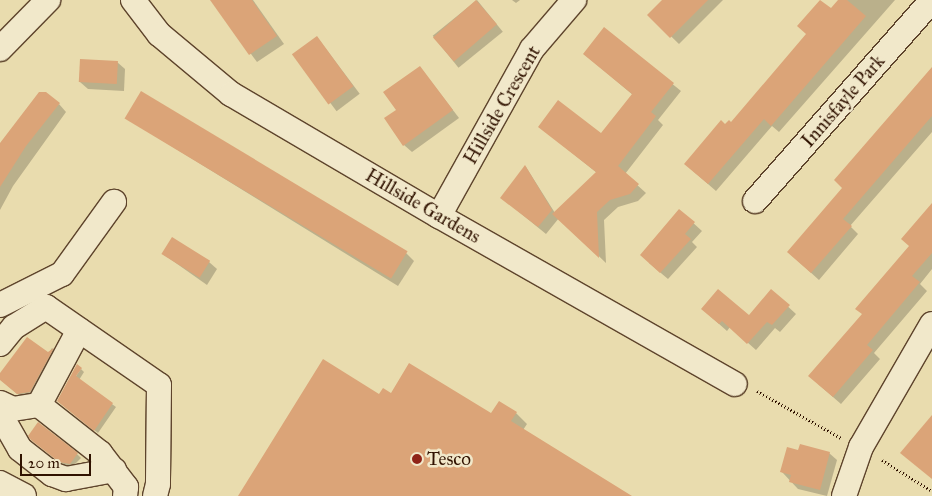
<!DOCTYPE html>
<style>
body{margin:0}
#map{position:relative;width:932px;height:496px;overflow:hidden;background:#e9dcae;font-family:"IM FELL Great Primer",serif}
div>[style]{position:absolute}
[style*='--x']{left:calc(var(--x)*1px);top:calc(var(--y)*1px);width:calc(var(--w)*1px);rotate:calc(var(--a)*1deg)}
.shadow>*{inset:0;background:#0003;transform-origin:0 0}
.building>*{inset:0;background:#dba478;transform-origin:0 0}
.path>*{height:3px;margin-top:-1.5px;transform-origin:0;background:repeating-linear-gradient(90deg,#301200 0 1px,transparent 0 3.5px)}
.roads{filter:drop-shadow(1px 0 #5e442c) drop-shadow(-1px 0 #5e442c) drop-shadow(0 1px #5e442c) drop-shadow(0 -1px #5e442c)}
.minor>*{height:24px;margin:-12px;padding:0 12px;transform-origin:12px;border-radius:12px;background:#f1e8ca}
.dots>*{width:14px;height:14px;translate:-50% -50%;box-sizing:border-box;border:2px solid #f1e8ca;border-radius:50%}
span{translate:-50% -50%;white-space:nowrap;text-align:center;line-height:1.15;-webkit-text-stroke:5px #f1e8ca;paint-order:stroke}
.street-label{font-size:19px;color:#301200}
.poi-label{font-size:19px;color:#301200}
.left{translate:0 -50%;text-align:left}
.scale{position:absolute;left:20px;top:454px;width:71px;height:22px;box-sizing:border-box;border:2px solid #301200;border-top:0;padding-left:6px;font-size:15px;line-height:18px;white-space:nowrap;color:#301200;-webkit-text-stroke:4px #f1e8ca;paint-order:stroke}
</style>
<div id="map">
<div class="shadow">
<i style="clip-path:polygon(225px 0,253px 0,284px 44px,257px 62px,216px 6px)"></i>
<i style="left:477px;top:0;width:41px;height:57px;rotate:51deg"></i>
<i style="clip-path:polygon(512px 0,520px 0,516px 3px)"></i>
<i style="clip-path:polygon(664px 0,723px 0,679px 44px,649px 15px)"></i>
<i style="clip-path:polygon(839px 0,895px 0,779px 132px,772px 126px,716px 191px,693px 171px,725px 125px,731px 124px)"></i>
<i style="clip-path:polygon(605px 29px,681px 91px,658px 120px,663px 125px,625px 174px,646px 193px,638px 201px,618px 207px,604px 220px,606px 263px,559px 218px,546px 234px,502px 198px,526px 167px,555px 213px,597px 173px,540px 127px,601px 135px,633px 95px,584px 54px)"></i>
<i style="left:317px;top:37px;width:71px;height:29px;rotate:53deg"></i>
<i style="clip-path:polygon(117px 62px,125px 69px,124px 91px,88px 89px,80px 82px)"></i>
<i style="clip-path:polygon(420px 67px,459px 118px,412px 152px,404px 145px,397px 110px)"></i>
<i style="clip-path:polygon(932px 68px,932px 132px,850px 226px,858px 234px,819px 280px,788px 252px,843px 188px)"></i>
<i style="clip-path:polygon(59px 104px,66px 112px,13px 186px,0 210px,0 146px)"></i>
<i style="clip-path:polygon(126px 118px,406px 253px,414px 261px,398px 286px)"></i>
<i style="clip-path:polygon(932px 205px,932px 269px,920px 284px,927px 291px,874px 353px,880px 359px,841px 404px,818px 384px,911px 246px)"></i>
<i style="clip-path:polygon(679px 210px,702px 231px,692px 242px,697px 247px,668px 279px,649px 263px)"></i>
<i style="clip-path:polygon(163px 254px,209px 262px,217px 269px,207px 285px)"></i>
<i style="clip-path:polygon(771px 291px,796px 314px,780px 332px,775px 328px,756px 350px,730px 327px,727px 331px,710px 316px,749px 317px)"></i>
<i style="clip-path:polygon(52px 348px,56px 352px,35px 397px,23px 399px,0 379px,0 375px,48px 354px)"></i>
<i style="clip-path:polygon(81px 369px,84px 372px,79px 380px,116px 407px,98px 433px,58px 401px)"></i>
<i style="clip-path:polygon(391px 394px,491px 415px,516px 413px,527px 424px,523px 430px,630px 496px,240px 496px,380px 396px)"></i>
<i style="clip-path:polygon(34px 439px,77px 454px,81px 458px,71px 468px,64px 465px)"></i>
<i style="clip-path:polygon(799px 451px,829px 453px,837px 460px,827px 496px,798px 489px,782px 472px)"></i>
</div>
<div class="building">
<i style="clip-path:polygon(210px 0,252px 0,277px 36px,249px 55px)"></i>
<i style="left:476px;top:0;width:32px;height:57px;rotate:49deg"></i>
<i style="clip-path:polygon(662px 0,708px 0,670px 38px,647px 15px)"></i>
<i style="clip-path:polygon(820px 0,831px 8px,838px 0,847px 0,866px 16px,771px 126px,764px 119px,708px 184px,684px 164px,721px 120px,725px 124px,729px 120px,731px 122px,806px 34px,797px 26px)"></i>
<i style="clip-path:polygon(604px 27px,674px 83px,651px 112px,656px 116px,618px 166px,639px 184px,630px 194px,610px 200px,597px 212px,599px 258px,552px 214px,596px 172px,538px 127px,558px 100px,601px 133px,632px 94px,583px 54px)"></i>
<i style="left:317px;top:36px;width:62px;height:31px;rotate:54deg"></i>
<i style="left:80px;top:59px;width:38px;height:23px;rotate:3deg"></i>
<i style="clip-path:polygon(420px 66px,453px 110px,403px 146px,384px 118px,396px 110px,383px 92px)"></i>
<i style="clip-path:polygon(932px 67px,932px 116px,843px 219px,852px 226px,811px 273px,787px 252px,842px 188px,834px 180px)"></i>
<i style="left:141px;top:91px;width:311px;height:32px;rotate:31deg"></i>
<i style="clip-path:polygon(39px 92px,46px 92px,60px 103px,26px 146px,0 187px,0 143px)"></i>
<i style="clip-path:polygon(525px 165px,552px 210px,538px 227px,500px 198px)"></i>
<i style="clip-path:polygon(932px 203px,932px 253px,912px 276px,920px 282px,867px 345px,873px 350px,833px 397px,808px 376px,862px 314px,855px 309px,909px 246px,901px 239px)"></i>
<i style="clip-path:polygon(679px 209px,695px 222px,685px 234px,691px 239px,660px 273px,640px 255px)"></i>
<i style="left:172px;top:237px;width:45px;height:20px;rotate:32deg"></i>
<i style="clip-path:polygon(718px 289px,749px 315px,771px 289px,790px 305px,772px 325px,767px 322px,747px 344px,722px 321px,719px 324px,701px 309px)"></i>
<i style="clip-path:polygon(27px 337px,48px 352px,54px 348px,30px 392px,17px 394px,0 380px,0 373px)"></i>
<i style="clip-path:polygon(323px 359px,379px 394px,383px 388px,391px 393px,409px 363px,491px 413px,499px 401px,517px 412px,511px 421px,632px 496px,238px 496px)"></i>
<i style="clip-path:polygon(77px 364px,82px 368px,76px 376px,113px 403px,94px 431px,57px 401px)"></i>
<i style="clip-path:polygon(932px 415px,932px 479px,900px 453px)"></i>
<i style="clip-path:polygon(38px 422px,78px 453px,70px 464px,59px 462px,31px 440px,28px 436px)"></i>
<i style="clip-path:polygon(800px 444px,830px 452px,820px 490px,789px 482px,791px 475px,780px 472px,787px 447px,798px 450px)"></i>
</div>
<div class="path">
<i style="--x:757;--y:391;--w:96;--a:29.2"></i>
<i style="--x:882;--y:460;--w:59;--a:31.8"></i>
</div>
<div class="roads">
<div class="minor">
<i style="--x:133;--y:0;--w:43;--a:52.6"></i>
<i style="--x:159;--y:34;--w:94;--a:39.8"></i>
<i style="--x:231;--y:94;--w:241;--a:30.4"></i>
<i style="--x:439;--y:216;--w:340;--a:29.6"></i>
<i style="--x:0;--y:49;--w:69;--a:-45.6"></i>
<i style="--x:755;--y:201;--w:268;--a:-48.6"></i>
<i style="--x:439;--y:216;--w:191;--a:-60.9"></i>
<i style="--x:532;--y:49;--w:65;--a:-49.4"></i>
<i style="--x:0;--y:305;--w:69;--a:-26.6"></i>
<i style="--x:62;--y:274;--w:89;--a:-54.2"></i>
<i style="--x:0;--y:344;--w:22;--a:-51"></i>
<i style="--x:14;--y:327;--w:38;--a:-32"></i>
<i style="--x:46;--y:307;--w:137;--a:34.6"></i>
<i style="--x:159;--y:385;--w:99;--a:90.6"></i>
<i style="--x:158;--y:484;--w:12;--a:104"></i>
<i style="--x:0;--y:403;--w:14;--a:25"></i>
<i style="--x:13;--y:409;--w:26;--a:-9"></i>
<i style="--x:39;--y:405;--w:78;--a:38.2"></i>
<i style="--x:100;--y:453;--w:43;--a:52.6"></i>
<i style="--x:126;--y:487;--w:9;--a:96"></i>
<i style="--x:39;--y:405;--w:85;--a:-61.9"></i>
<i style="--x:0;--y:414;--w:40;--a:60.3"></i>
<i style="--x:20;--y:449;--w:41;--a:38"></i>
<i style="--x:52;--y:474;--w:15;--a:20"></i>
<i style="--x:66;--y:479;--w:49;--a:-10.6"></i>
<i style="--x:0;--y:483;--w:27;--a:28"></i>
<i style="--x:844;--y:496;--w:52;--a:-70.9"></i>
<i style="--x:861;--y:447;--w:142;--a:-60"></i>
</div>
</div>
<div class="dots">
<i style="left:417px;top:459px;background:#8f2418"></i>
</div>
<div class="street-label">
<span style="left:843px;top:101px;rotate:-49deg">Innisfayle Park</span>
<span style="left:502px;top:105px;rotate:-60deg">Hillside Crescent</span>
<span style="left:423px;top:206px;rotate:30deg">Hillside Gardens</span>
</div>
<div class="poi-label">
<span class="left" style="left:427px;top:459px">Tesco</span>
</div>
<div class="scale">20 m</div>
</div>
